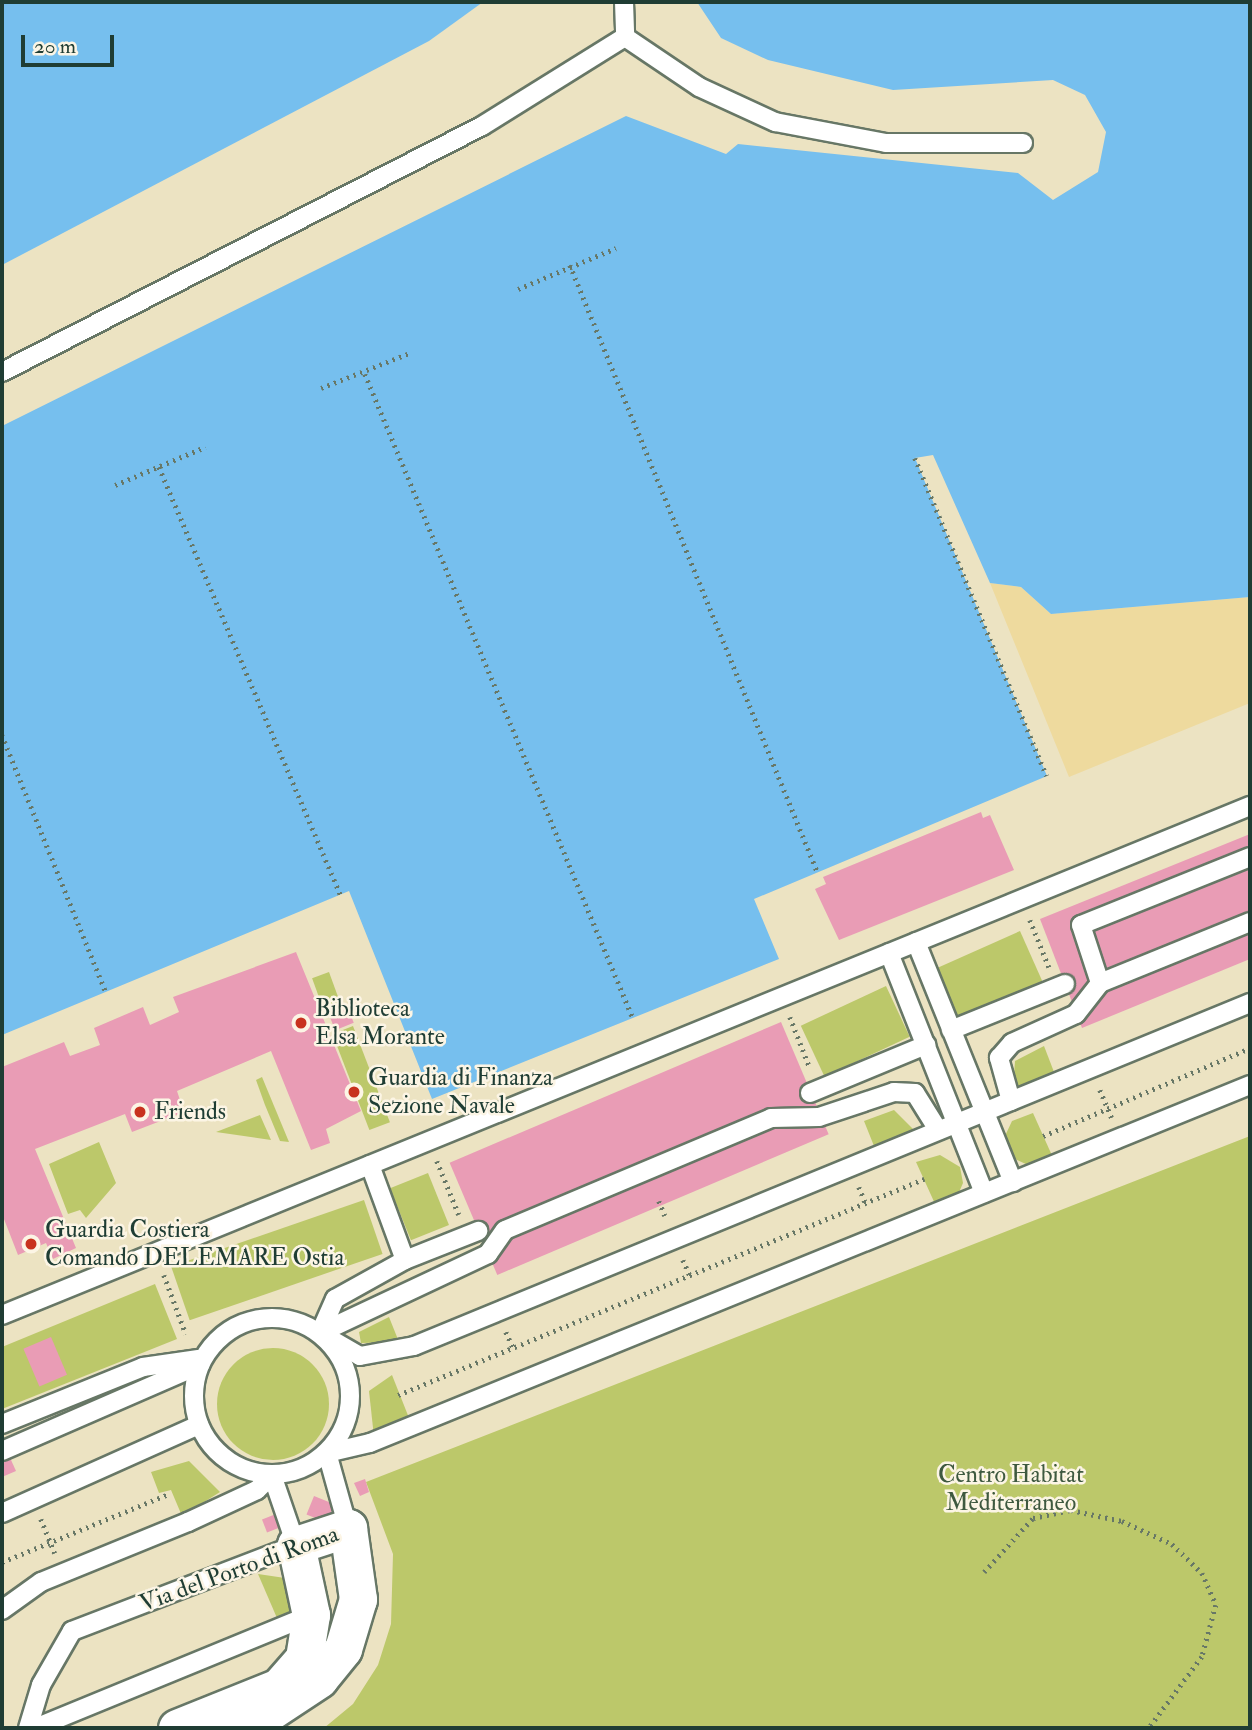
<!DOCTYPE html>
<style>
body{margin:0}
#map{position:relative;width:1252px;height:1730px;overflow:hidden;background:#ece3c2;font-family:"IM FELL Double Pica",serif}
div>[style]{position:absolute}
[style*='--x']{left:calc(var(--x)*1px);top:calc(var(--y)*1px);width:calc(var(--w)*1px);rotate:calc(var(--a)*1deg)}
.green>*{inset:0;background:#bcc86a;transform-origin:0 0}
.round{border-radius:50%}
.sand>*{inset:0;background:#eeda9e}
.water>*{inset:0;background:#76bfee}
.building>*{inset:0;background:#e99cb5;transform-origin:0 0}
.path>*{height:4.5px;margin-top:-2.25px;transform-origin:0;background:repeating-linear-gradient(90deg,#677766 0 2px,transparent 0 7px)}
.roads{filter:drop-shadow(2px 0 #677766) drop-shadow(-2px 0 #677766) drop-shadow(0 2px #677766) drop-shadow(0 -2px #677766)}
.lane>*{height:18px;margin:-9px;padding:0 9px;transform-origin:9px;border-radius:9px;background:#fff}
.lane>.ring{margin:-9px;padding:0;box-sizing:content-box;background:none;border:18px solid #fff;border-radius:50%}
.street>*{height:37px;margin:-18.5px;padding:0 18.5px;transform-origin:18.5px;border-radius:18.5px;background:#fff}
.dots>*{width:19px;height:19px;translate:-50% -50%;box-sizing:border-box;border:4px solid #fcf5e5;border-radius:50%}
span{translate:-50% -50%;white-space:nowrap;text-align:center;line-height:1.15;-webkit-text-stroke:5px #fcf5e5;paint-order:stroke}
.poi-label{font-size:24px;color:#1f3d34}
.left{translate:0 -50%;text-align:left}
.park-label{font-size:24px;color:#3e593f}
.street-label{font-size:24px;color:#1f3d34}
.frame{position:absolute;inset:0;border:4px solid #1f3d34;pointer-events:none}
.scale{position:absolute;left:21px;top:35px;width:93px;height:32px;box-sizing:border-box;border:4px solid #1f3d34;border-top:0;padding-left:9px;font-size:21px;line-height:24px;white-space:nowrap;color:#1f3d34;-webkit-text-stroke:5px #fcf5e5;paint-order:stroke}
</style>
<div id="map">
<div class="green">
<i style="left:1020px;top:931px;width:56px;height:95px;rotate:66deg"></i>
<i style="left:329px;top:972px;width:37px;height:18px;rotate:70deg"></i>
<i style="left:886px;top:986px;width:56px;height:94px;rotate:65deg"></i>
<i style="left:353px;top:1026px;width:103px;height:22px;rotate:69deg"></i>
<i style="clip-path:polygon(1044px 1046px,1054px 1072px,1013px 1089px,1015px 1061px)"></i>
<i style="clip-path:polygon(262px 1077px,289px 1142px,280px 1141px,265px 1105px,256px 1080px)"></i>
<i style="clip-path:polygon(894px 1110px,914px 1130px,874px 1146px,864px 1121px)"></i>
<i style="clip-path:polygon(1033px 1113px,1054px 1160px,1028px 1165px,1013px 1158px,1005px 1136px,1012px 1121px)"></i>
<i style="clip-path:polygon(260px 1115px,271px 1140px,216px 1132px)"></i>
<i style="clip-path:polygon(1250px 1136px,1250px 1728px,324px 1728px,353px 1704px,378px 1665px,391px 1624px,393px 1554px,366px 1482px)"></i>
<i style="clip-path:polygon(99px 1142px,116px 1183px,86px 1218px,80px 1210px,68px 1214px,49px 1164px)"></i>
<i style="clip-path:polygon(940px 1155px,960px 1167px,963px 1183px,957px 1197px,936px 1206px,916px 1162px)"></i>
<i style="left:428px;top:1173px;width:56px;height:41px;rotate:68deg"></i>
<i style="left:364px;top:1200px;width:57px;height:204px;rotate:71deg"></i>
<i style="clip-path:polygon(155px 1284px,177px 1339px,2px 1409px,2px 1347px)"></i>
<i style="clip-path:polygon(389px 1317px,399px 1342px,361px 1343px,359px 1332px)"></i>
<i class="round" style="left:217px;top:1348px;width:112px;height:112px"></i>
<i style="clip-path:polygon(392px 1375px,411px 1423px,374px 1437px,369px 1391px)"></i>
<i style="clip-path:polygon(189px 1461px,220px 1492px,182px 1516px,171px 1490px,159px 1493px,151px 1472px)"></i>
<i style="clip-path:polygon(258px 1574px,285px 1578px,293px 1611px,280px 1625px)"></i>
</div>
<div class="sand">
<i style="clip-path:polygon(990px 583px,1021px 587px,1051px 614px,1250px 597px,1250px 703px,1069px 777px)"></i>
</div>
<div class="water">
<i style="clip-path:polygon(2px 2px,483px 2px,429px 41px,2px 265px)"></i>
<i style="clip-path:polygon(697px 2px,1250px 2px,1250px 597px,1051px 614px,1021px 587px,990px 583px,933px 455px,915px 458px,1047px 776px,754px 899px,779px 959px,432px 1099px,349px 891px,2px 1035px,2px 426px,626px 116px,726px 154px,738px 144px,1018px 173px,1053px 200px,1098px 172px,1106px 132px,1085px 95px,1053px 80px,893px 90px,768px 60px,721px 38px)"></i>
</div>
<div class="building">
<i style="clip-path:polygon(981px 812px,983px 818px,990px 815px,1014px 870px,839px 940px,815px 889px,826px 884px,823px 877px)"></i>
<i style="clip-path:polygon(1250px 834px,1250px 959px,1082px 1028px,1040px 919px)"></i>
<i style="clip-path:polygon(296px 952px,361px 1111px,326px 1129px,330px 1143px,311px 1150px,271px 1051px,177px 1091px,184px 1112px,132px 1132px,125px 1114px,35px 1149px,76px 1248px,53px 1259px,46px 1243px,18px 1255px,2px 1214px,2px 1067px,64px 1042px,70px 1056px,100px 1045px,94px 1028px,143px 1007px,150px 1025px,179px 1012px,173px 997px)"></i>
<i style="left:347px;top:1006px;width:18px;height:20px;rotate:68deg"></i>
<i style="left:781px;top:1022px;width:122px;height:360px;rotate:67deg"></i>
<i style="left:51px;top:1337px;width:41px;height:30px;rotate:67deg"></i>
<i style="clip-path:polygon(2px 1440px,16px 1471px,2px 1477px)"></i>
<i style="clip-path:polygon(365px 1479px,369px 1492px,360px 1496px,354px 1483px)"></i>
<i style="left:314px;top:1496px;width:22px;height:20px;rotate:22deg"></i>
<i style="left:276px;top:1514px;width:14px;height:15px;rotate:69deg"></i>
</div>
<div class="path">
<i style="--x:570;--y:265;--w:654;--a:67.82"></i>
<i style="--x:518;--y:289;--w:106;--a:-22.7"></i>
<i style="--x:365;--y:374;--w:698;--a:67.41"></i>
<i style="--x:321;--y:388;--w:96;--a:-21.5"></i>
<i style="--x:915;--y:458;--w:344;--a:67.5"></i>
<i style="--x:159;--y:467;--w:465;--a:67"></i>
<i style="--x:115;--y:485;--w:98;--a:-22.9"></i>
<i style="--x:2;--y:735;--w:277;--a:68"></i>
<i style="--x:1030;--y:920;--w:51;--a:68"></i>
<i style="--x:790;--y:1017;--w:55;--a:68.6"></i>
<i style="--x:1100;--y:1090;--w:30;--a:67"></i>
<i style="--x:1043;--y:1136;--w:225;--a:-23"></i>
<i style="--x:437;--y:1161;--w:58;--a:67.8"></i>
<i style="--x:859;--y:1187;--w:18;--a:68"></i>
<i style="--x:659;--y:1201;--w:16;--a:68"></i>
<i style="--x:683;--y:1260;--w:17;--a:66"></i>
<i style="--x:164;--y:1275;--w:63;--a:69.6"></i>
<i style="--x:506;--y:1332;--w:17;--a:66"></i>
<i style="--x:398;--y:1395;--w:569;--a:-22.33"></i>
<i style="--x:41;--y:1519;--w:37;--a:68"></i>
<i style="--x:2;--y:1562;--w:180;--a:-22.2"></i>
<i style="--x:984;--y:1572;--w:73;--a:-47.8"></i>
<i style="--x:1033;--y:1518;--w:39;--a:-12"></i>
<i style="--x:1071;--y:1510;--w:52;--a:12.2"></i>
<i style="--x:1122;--y:1521;--w:55;--a:24.7"></i>
<i style="--x:1172;--y:1544;--w:42;--a:44"></i>
<i style="--x:1202;--y:1573;--w:35;--a:66"></i>
<i style="--x:1216;--y:1605;--w:54;--a:105.1"></i>
<i style="--x:1202;--y:1657;--w:89;--a:126.7"></i>
</div>
<div class="roads">
<div class="lane">
<i style="--x:624;--y:2;--w:35;--a:88"></i>
<i style="--x:625;--y:37;--w:89;--a:34"></i>
<i style="--x:699;--y:87;--w:84;--a:24.7"></i>
<i style="--x:775;--y:122;--w:113;--a:10.7"></i>
<i style="--x:886;--y:143;--w:137;--a:0"></i>
<i style="--x:2;--y:372;--w:539;--a:-27.14"></i>
<i style="--x:482;--y:126;--w:168;--a:-31.9"></i>
<i style="--x:916;--y:942;--w:259;--a:68"></i>
<i style="--x:889;--y:953;--w:258;--a:68.4"></i>
<i style="--x:1100;--y:983;--w:61;--a:-108.1"></i>
<i style="--x:1081;--y:925;--w:182;--a:-21.9"></i>
<i style="--x:951;--y:1030;--w:123;--a:-22"></i>
<i style="--x:810;--y:1093;--w:126;--a:-22.5"></i>
<i style="--x:1011;--y:1101;--w:45;--a:-105.6"></i>
<i style="--x:999;--y:1058;--w:20;--a:-49"></i>
<i style="--x:1012;--y:1043;--w:70;--a:-24.4"></i>
<i style="--x:1076;--y:1014;--w:39;--a:-52"></i>
<i style="--x:1100;--y:983;--w:162;--a:-22.1"></i>
<i style="--x:370;--y:1165;--w:101;--a:69.8"></i>
<i style="--x:405;--y:1260;--w:80;--a:150.9"></i>
<i style="--x:335;--y:1299;--w:37;--a:114"></i>
<i style="--x:320;--y:1333;--w:46;--a:29.9"></i>
<i style="--x:360;--y:1356;--w:55;--a:-10.5"></i>
<i style="--x:414;--y:1346;--w:904;--a:-22.31"></i>
<i style="--x:405;--y:1260;--w:79;--a:-21.7"></i>
<i style="--x:2;--y:1315;--w:1348;--a:-22.19"></i>
<i class="ring" style="left:194px;top:1318px;width:138px;height:138px"></i>
<i style="--x:320;--y:1333;--w:186;--a:-25.2"></i>
<i style="--x:488;--y:1254;--w:29;--a:-55"></i>
<i style="--x:505;--y:1230;--w:289;--a:-22.8"></i>
<i style="--x:771;--y:1118;--w:48;--a:-1.2"></i>
<i style="--x:819;--y:1117;--w:79;--a:-18.4"></i>
<i style="--x:894;--y:1092;--w:21;--a:3"></i>
<i style="--x:915;--y:1093;--w:44;--a:58.1"></i>
<i style="--x:2;--y:1424;--w:152;--a:-22"></i>
<i style="--x:143;--y:1367;--w:56;--a:-8.3"></i>
<i style="--x:2;--y:1451;--w:216;--a:-23.5"></i>
<i style="--x:2;--y:1513;--w:216;--a:-24.1"></i>
<i style="--x:348;--y:1528;--w:78;--a:-105.6"></i>
<i style="--x:327;--y:1453;--w:44;--a:-13.1"></i>
<i style="--x:370;--y:1443;--w:950;--a:-22.14"></i>
<i style="--x:2;--y:1610;--w:48;--a:-35.7"></i>
<i style="--x:41;--y:1582;--w:159;--a:-22.2"></i>
<i style="--x:188;--y:1522;--w:76;--a:-24.9"></i>
<i style="--x:257;--y:1490;--w:21;--a:-45"></i>
<i style="--x:272;--y:1475;--w:74;--a:71.1"></i>
<i style="--x:296;--y:1545;--w:240;--a:159"></i>
<i style="--x:72;--y:1631;--w:62;--a:119.9"></i>
<i style="--x:41;--y:1685;--w:45;--a:106.8"></i>
<i style="--x:35;--y:1728;--w:298;--a:-22.3"></i>
</div>
<div class="street">
<i style="--x:177;--y:1728;--w:110;--a:-21.9"></i>
<i style="--x:279;--y:1687;--w:38;--a:-49"></i>
<i style="--x:304;--y:1658;--w:44;--a:-80.8"></i>
<i style="--x:311;--y:1615;--w:72;--a:-102.1"></i>
<i style="--x:296;--y:1545;--w:55;--a:-18.1"></i>
<i style="--x:348;--y:1528;--w:72;--a:82"></i>
<i style="--x:358;--y:1599;--w:52;--a:106.7"></i>
<i style="--x:343;--y:1649;--w:38;--a:129"></i>
<i style="--x:319;--y:1679;--w:89;--a:146.5"></i>
</div>
</div>
<div class="dots">
<i style="left:301px;top:1023px;background:#c8321e"></i>
<i style="left:354px;top:1092px;background:#c8321e"></i>
<i style="left:140px;top:1112px;background:#c8321e"></i>
<i style="left:31px;top:1244px;background:#c8321e"></i>
</div>
<div class="poi-label">
<span class="left" style="left:315px;top:1023px">Biblioteca<br>Elsa Morante</span>
<span class="left" style="left:368px;top:1092px">Guardia di Finanza<br>Sezione Navale</span>
<span class="left" style="left:154px;top:1112px">Friends</span>
<span class="left" style="left:45px;top:1244px">Guardia Costiera<br>Comando DELEMARE Ostia</span>
</div>
<div class="park-label">
<span style="left:1011px;top:1489px">Centro Habitat<br>Mediterraneo</span>
</div>
<div class="street-label">
<span style="left:239px;top:1569px;rotate:-20deg">Via del Porto di Roma</span>
</div>
<div class="frame"></div>
<div class="scale">20 m</div>
</div>
